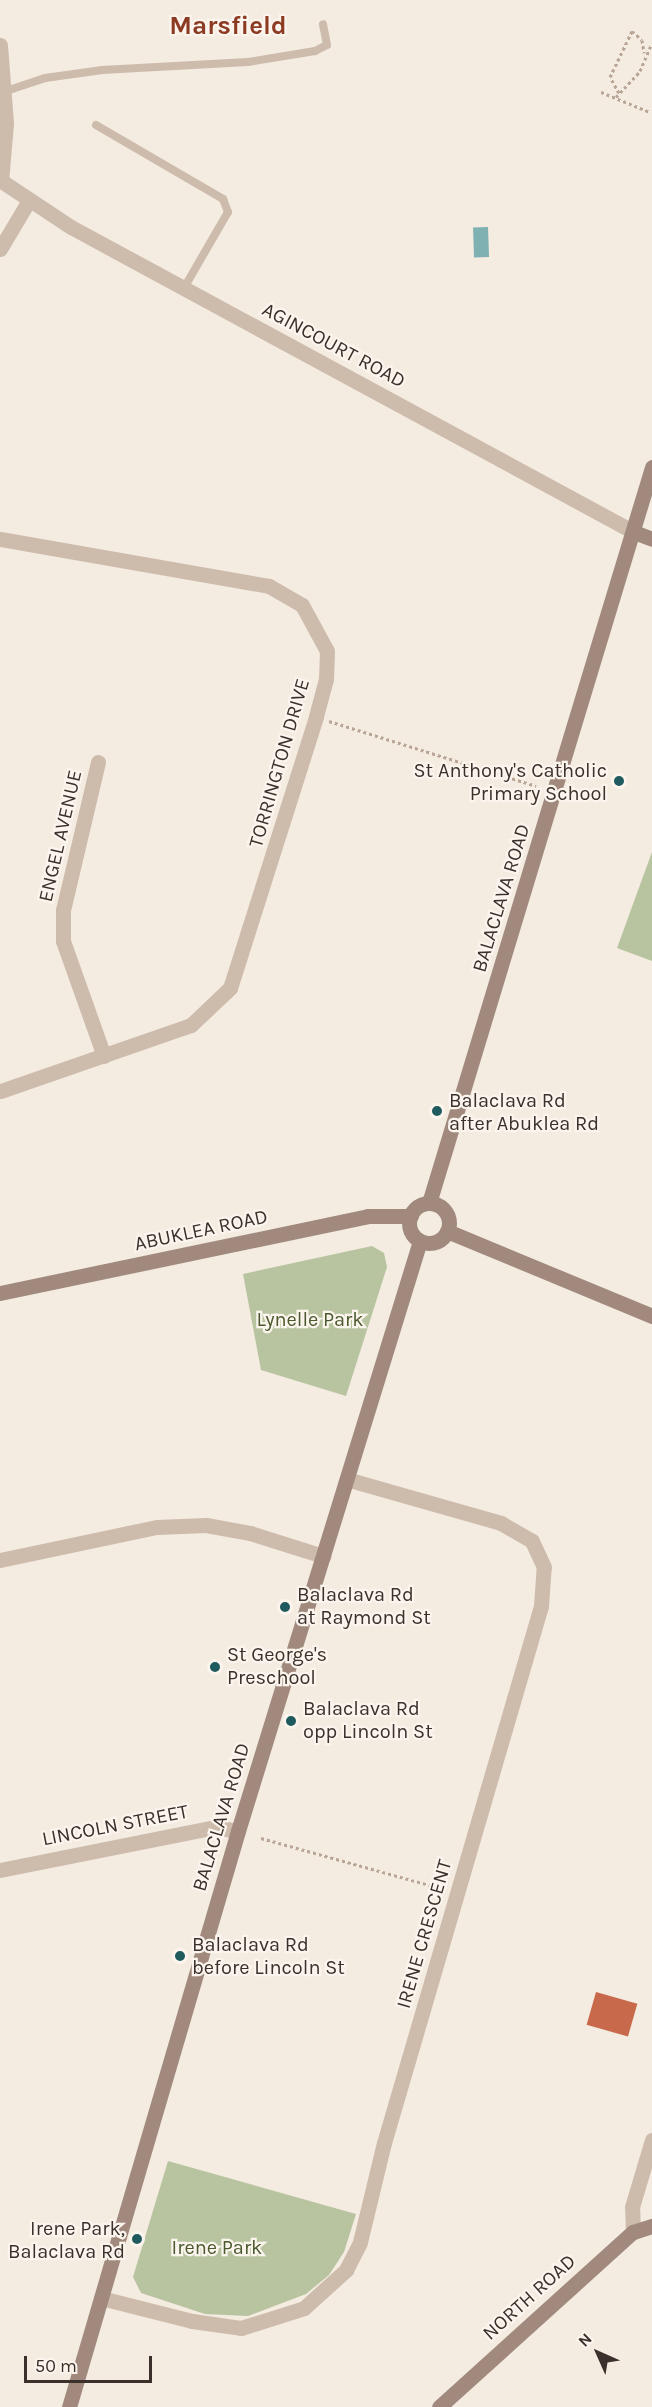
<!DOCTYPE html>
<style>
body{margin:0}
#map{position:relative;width:652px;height:2407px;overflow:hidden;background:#f4ebe1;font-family:Karla,sans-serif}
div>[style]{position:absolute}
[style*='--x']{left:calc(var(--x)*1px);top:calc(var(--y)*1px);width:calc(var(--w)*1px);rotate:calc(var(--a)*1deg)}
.green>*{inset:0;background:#b8c4a0}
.water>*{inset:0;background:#7fb0b2;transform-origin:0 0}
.building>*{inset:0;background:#c8694b;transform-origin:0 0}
.path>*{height:3px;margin-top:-1.5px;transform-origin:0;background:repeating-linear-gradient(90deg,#b9a596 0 3px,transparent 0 6px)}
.lane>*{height:8px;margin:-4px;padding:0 4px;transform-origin:4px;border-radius:4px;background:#cdbbac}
.street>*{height:15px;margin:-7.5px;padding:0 7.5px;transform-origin:7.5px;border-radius:7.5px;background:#cdbbac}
.secondary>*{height:15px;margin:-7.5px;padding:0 7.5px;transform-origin:7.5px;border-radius:7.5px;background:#a18a7d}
.secondary>.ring{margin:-7.5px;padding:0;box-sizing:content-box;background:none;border:15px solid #a18a7d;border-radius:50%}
.dots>*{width:16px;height:16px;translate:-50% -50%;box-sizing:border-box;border:3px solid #fbf5ee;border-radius:50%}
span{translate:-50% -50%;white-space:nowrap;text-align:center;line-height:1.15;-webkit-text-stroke:4.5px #fbf5ee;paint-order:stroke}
.street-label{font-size:20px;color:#3b302b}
.poi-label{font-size:20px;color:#3b302b}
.right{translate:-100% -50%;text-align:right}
.left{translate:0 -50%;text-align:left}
.park-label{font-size:20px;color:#4a5a2e}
.district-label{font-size:26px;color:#8c3b22;font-weight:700}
.north{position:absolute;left:568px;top:2323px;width:60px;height:60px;-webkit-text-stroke:4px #fbf5ee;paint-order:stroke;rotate:315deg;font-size:16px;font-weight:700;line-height:24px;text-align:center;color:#3b302b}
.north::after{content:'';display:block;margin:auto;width:21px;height:27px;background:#3b302b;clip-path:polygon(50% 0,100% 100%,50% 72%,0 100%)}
.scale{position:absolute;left:24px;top:2356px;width:128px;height:27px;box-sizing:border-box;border:3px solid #3b302b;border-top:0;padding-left:8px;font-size:18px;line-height:21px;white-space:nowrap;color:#3b302b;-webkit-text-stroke:4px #fbf5ee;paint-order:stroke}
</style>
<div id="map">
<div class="green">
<i style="clip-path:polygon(652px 852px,652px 961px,617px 948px)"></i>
<i style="clip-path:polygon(372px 1246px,384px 1253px,387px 1267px,346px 1396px,261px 1370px,243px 1274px)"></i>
<i style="clip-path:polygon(168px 2161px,356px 2214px,344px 2252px,329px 2275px,306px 2294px,248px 2316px,205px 2314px,141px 2293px,133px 2277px)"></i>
</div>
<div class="water">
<i style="left:488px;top:227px;width:30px;height:15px;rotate:88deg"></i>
</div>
<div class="building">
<i style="left:596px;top:1992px;width:43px;height:34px;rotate:16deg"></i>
</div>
<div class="path">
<i style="--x:601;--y:92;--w:53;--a:22.2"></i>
<i style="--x:619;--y:93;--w:18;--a:-119"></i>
<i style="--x:610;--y:77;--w:51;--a:-64.4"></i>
<i style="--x:632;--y:31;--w:13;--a:42"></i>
<i style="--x:642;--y:40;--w:13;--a:81"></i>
<i style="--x:616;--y:97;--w:35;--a:-47"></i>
<i style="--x:640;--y:71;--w:30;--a:-67"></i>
<i style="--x:329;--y:721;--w:217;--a:17.4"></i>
<i style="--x:261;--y:1838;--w:190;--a:15.6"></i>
</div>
<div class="lane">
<i style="--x:3;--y:92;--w:44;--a:-18.4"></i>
<i style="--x:45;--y:78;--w:58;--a:-8"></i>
<i style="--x:102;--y:70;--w:146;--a:-3.1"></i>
<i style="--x:248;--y:62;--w:68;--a:-9.3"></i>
<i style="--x:315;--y:51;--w:13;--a:-27"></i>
<i style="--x:327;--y:45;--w:21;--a:-101"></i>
<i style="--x:96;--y:125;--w:147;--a:30.2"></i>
<i style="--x:223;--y:199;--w:14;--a:69"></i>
<i style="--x:228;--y:212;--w:88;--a:120.1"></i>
</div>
<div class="street">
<i style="--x:0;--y:45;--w:78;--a:85.6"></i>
<i style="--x:6;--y:123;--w:58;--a:94.9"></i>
<i style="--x:0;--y:180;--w:85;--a:33.5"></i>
<i style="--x:71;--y:227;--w:640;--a:28.45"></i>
<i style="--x:0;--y:249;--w:55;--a:-59.2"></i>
<i style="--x:0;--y:539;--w:273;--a:9.9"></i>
<i style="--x:269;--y:586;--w:38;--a:30"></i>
<i style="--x:302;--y:605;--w:52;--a:61.5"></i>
<i style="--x:327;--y:651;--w:28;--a:92"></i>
<i style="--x:326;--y:679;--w:39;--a:105"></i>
<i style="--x:316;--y:717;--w:284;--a:107.6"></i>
<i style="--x:230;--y:988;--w:54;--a:136.5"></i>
<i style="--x:191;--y:1025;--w:202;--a:160.9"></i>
<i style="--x:98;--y:762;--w:152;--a:103.3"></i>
<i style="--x:63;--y:910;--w:31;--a:90"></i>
<i style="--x:63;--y:941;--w:122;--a:70.4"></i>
<i style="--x:0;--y:1560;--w:160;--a:-11.9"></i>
<i style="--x:157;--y:1527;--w:49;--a:-2.3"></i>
<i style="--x:206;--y:1525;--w:45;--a:10.3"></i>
<i style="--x:250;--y:1533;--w:77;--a:17.5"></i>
<i style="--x:0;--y:1870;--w:219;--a:-11.3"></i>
<i style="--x:215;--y:1827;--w:23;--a:10"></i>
<i style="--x:633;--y:2232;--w:25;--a:-92"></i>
<i style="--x:632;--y:2207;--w:70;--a:-73.4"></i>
<i style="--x:101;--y:2298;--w:94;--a:14.2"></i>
<i style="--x:192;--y:2321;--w:49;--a:8.1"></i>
<i style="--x:241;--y:2328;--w:66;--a:-17.6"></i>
<i style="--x:304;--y:2308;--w:57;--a:-42.1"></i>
<i style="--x:346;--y:2270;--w:31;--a:-63"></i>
<i style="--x:360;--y:2242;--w:102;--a:-76.4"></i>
<i style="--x:384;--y:2143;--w:559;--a:-73.7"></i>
<i style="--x:541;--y:1606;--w:39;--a:-86"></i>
<i style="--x:544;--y:1567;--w:29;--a:-115"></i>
<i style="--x:532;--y:1541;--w:36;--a:-150"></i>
<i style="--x:501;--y:1523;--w:160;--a:-164.1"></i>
</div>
<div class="secondary">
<i style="--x:634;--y:532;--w:19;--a:21"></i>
<i style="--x:429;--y:1203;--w:769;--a:-73.14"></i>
<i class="ring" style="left:409px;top:1203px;width:25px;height:25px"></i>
<i style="--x:447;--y:1231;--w:222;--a:22.5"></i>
<i style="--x:0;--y:1293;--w:376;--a:-11.8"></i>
<i style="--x:368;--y:1216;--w:43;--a:0"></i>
<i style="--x:69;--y:2407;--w:600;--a:-73.65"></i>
<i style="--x:238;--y:1831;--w:617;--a:-72.86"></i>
<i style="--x:439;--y:2407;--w:261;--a:-42.1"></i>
<i style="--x:633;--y:2232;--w:20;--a:-18"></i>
</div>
<div class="dots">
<i style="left:619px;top:781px;background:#1f5a5e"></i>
<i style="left:437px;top:1111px;background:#1f5a5e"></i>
<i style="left:285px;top:1607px;background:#1f5a5e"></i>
<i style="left:215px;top:1667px;background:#1f5a5e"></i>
<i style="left:291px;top:1721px;background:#1f5a5e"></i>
<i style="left:180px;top:1956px;background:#1f5a5e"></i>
<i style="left:137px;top:2239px;background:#1f5a5e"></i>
</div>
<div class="street-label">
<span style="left:334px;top:345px;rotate:28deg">AGINCOURT ROAD</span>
<span style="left:279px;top:763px;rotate:-74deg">TORRINGTON DRIVE</span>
<span style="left:60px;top:836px;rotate:-77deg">ENGEL AVENUE</span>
<span style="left:501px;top:898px;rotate:-73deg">BALACLAVA ROAD</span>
<span style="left:201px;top:1230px;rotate:-12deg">ABUKLEA ROAD</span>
<span style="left:221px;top:1817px;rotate:-73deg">BALACLAVA ROAD</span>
<span style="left:115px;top:1825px;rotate:-11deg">LINCOLN STREET</span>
<span style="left:424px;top:1934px;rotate:-74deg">IRENE CRESCENT</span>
<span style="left:529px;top:2297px;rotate:-42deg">NORTH ROAD</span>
</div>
<div class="poi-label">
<span class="right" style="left:607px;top:782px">St Anthony's Catholic<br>Primary School</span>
<span class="left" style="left:449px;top:1112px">Balaclava Rd<br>after Abuklea Rd</span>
<span class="left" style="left:297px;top:1606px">Balaclava Rd<br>at Raymond St</span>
<span class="left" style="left:227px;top:1666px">St George's<br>Preschool</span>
<span class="left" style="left:303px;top:1720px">Balaclava Rd<br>opp Lincoln St</span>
<span class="left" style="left:192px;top:1956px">Balaclava Rd<br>before Lincoln St</span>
<span class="right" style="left:125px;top:2240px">Irene Park,<br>Balaclava Rd</span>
</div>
<div class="park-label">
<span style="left:310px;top:1319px">Lynelle Park</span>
<span style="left:217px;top:2247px">Irene Park</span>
</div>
<div class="district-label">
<span style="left:228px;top:26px">Marsfield</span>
</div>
<div class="north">N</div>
<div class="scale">50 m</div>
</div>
